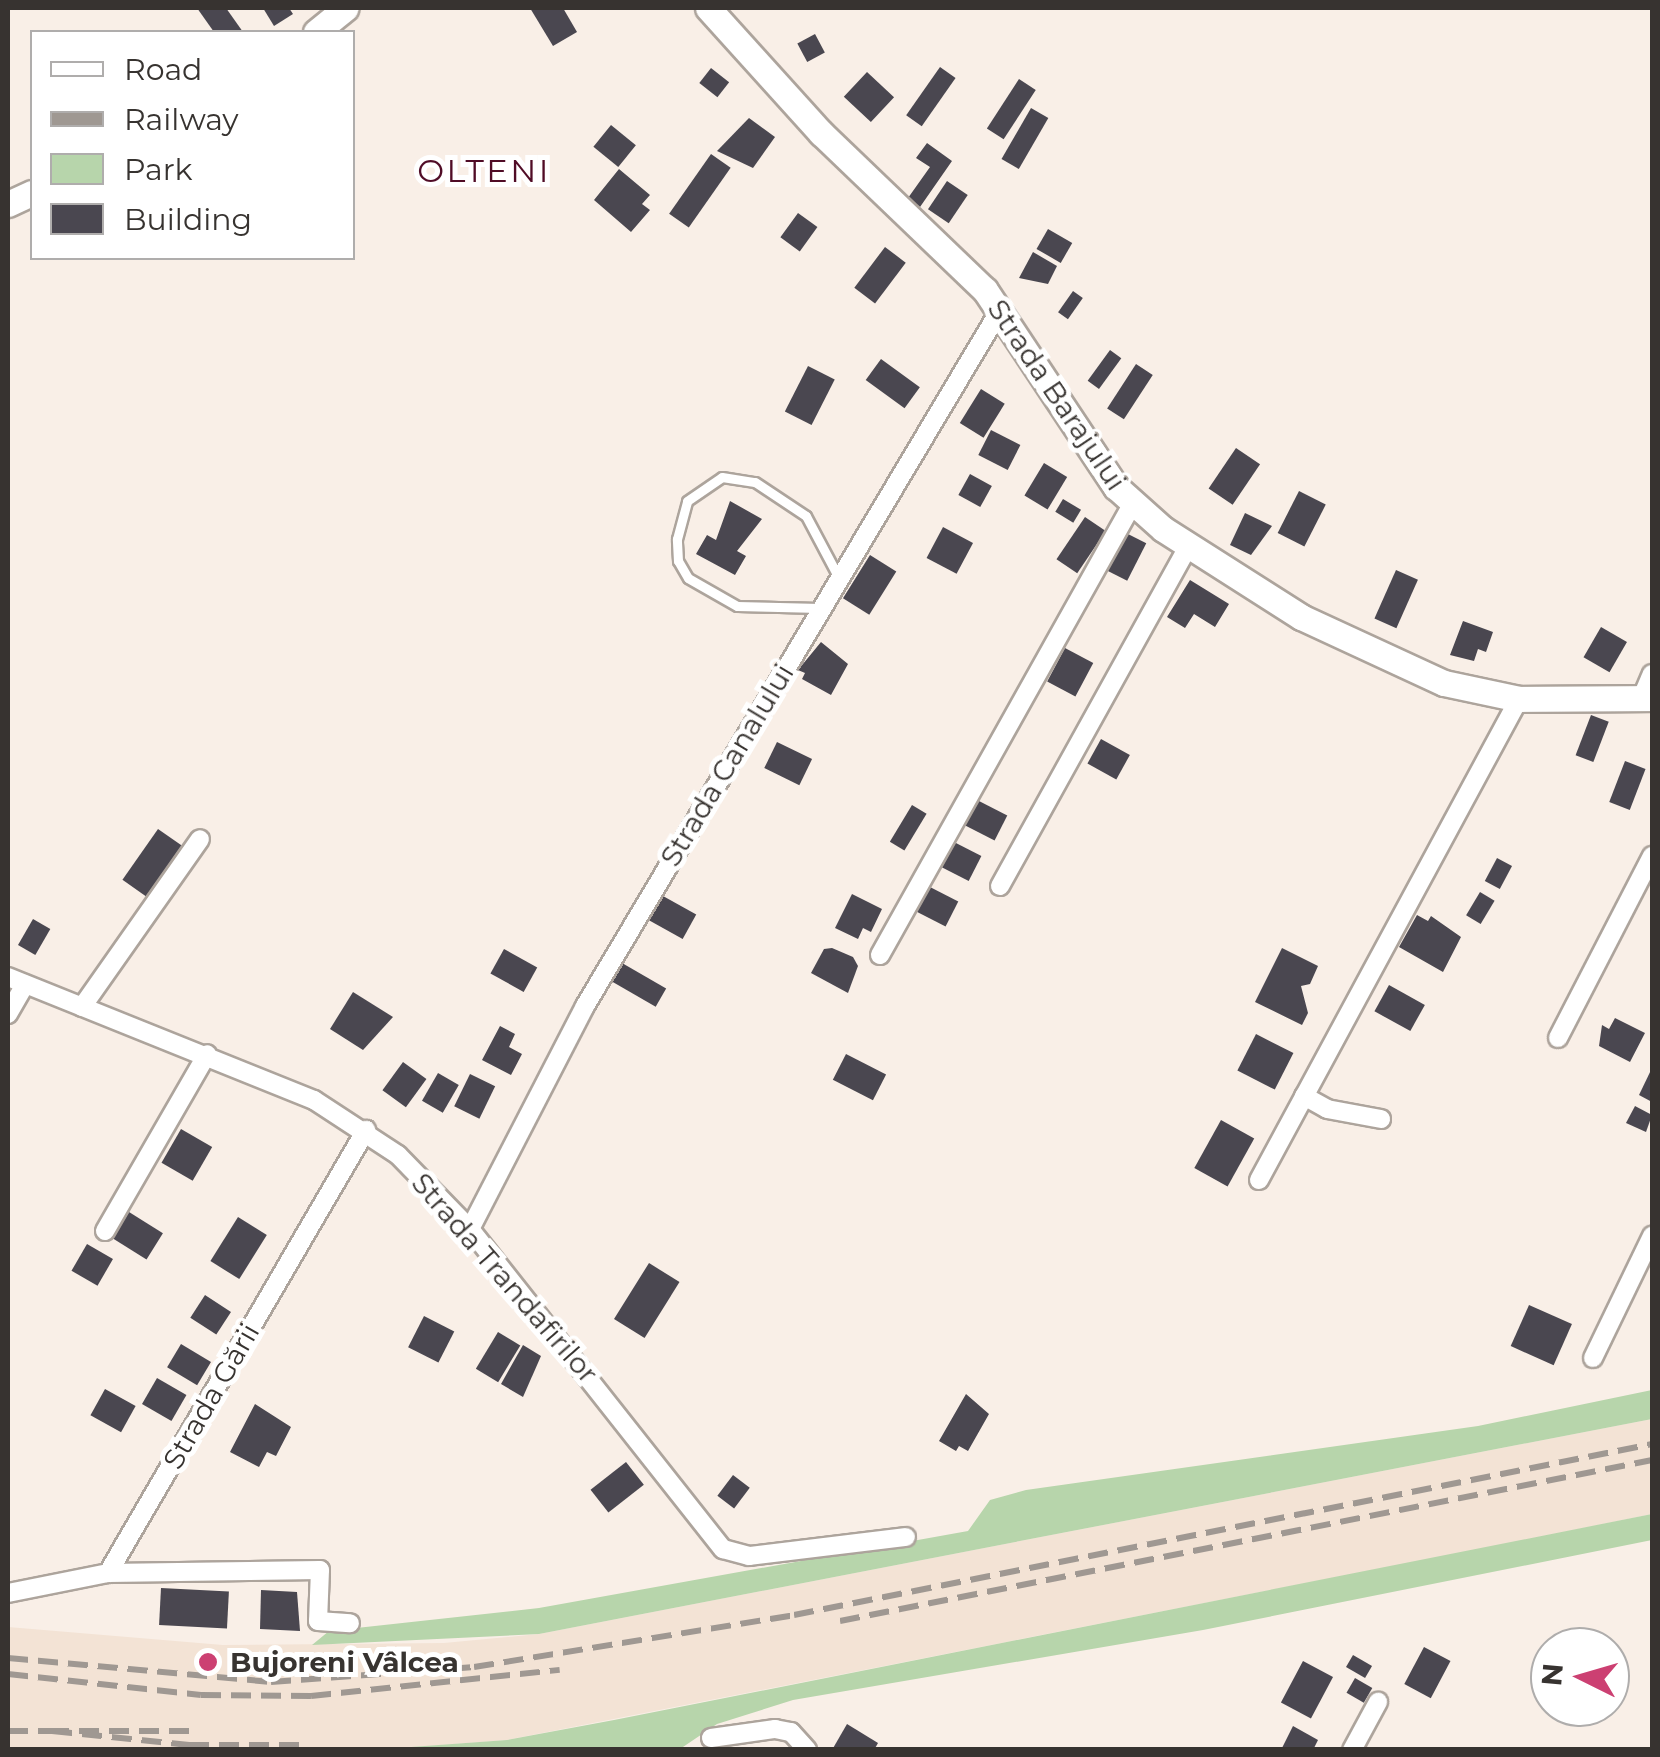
<!DOCTYPE html>
<meta charset="utf-8">
<style>
body{margin:0}
#map{position:relative;width:1660px;height:1757px;overflow:hidden;background:#f9efe7;font-family:Montserrat,sans-serif}
div>[style]{position:absolute}
[style*='--x']{left:calc(var(--x)*1px);top:calc(var(--y)*1px);width:calc(var(--w)*1px);rotate:calc(var(--a)*1deg)}
.built>*{inset:0;background:#f3e3d5}
.green>*{inset:0;background:#b7d5ab}
.building>*{inset:0;background:#4a4750;transform-origin:0 0}
.roads{filter:drop-shadow(2px 0 #ada49c) drop-shadow(-2px 0 #ada49c) drop-shadow(0 2px #ada49c) drop-shadow(0 -2px #ada49c)}
.lane>*{height:9px;margin:-4.5px;padding:0 4.5px;transform-origin:4.5px;border-radius:4.5px;background:#fff}
.street>*{height:18px;margin:-9px;padding:0 9px;transform-origin:9px;border-radius:9px;background:#fff}
.secondary>*{height:25px;margin:-12.5px;padding:0 12.5px;transform-origin:12.5px;border-radius:12.5px;background:#fff}
.rail>*{height:6px;margin-top:-3px;transform-origin:0;background:repeating-linear-gradient(90deg,#9f9892 0 20px,transparent 0 30px)}
.dots>*{width:28px;height:28px;translate:-50% -50%;box-sizing:border-box;border:5px solid #fff;border-radius:50%}
span{translate:-50% -50%;white-space:nowrap;text-align:center;line-height:1.15;-webkit-text-stroke:10px #fff;paint-order:stroke}
.street-label{font-size:28px;color:#373330}
.poi-label{font-size:28px;color:#373330;font-weight:700}
.left{translate:0 -50%;text-align:left}
.quarter-label{font-size:32px;color:#500c26;letter-spacing:2.5px}
.frame{position:absolute;inset:0;border:10px solid #373330;pointer-events:none}
.legend{position:absolute;left:30px;top:30px;width:325px;height:230px;box-sizing:border-box;background:#fff;border:2px solid #afadac;margin:0;padding:12px 18px;list-style:none;font-size:30px;color:#373330}
.legend li{display:flex;align-items:center;gap:20px;height:50px}
.legend b{width:50px;border:2px solid #afadac}
.north{position:absolute;left:1530px;top:1627px;width:100px;height:100px;box-sizing:border-box;background:#fff;border:2px solid #afadac;border-radius:50%;rotate:275deg;font-size:28px;font-weight:700;line-height:40px;text-align:center;color:#373330}
.north::after{content:'';display:block;margin:auto;width:35px;height:45px;background:#cc4072;clip-path:polygon(50% 0,100% 100%,50% 72%,0 100%)}
</style>
<div id="map">
<div class="built">
<i style="clip-path:polygon(1652px 1419px,1652px 1514px,1490px 1547px,507px 1740px,388px 1749px,8px 1749px,8px 1627px,223px 1645px,444px 1643px,539px 1634px)"></i>
</div>
<div class="green">
<i style="clip-path:polygon(1652px 1390px,1652px 1419px,539px 1634px,312px 1645px,329px 1631px,539px 1608px,968px 1531px,990px 1500px,1026px 1490px,1478px 1426px)"></i>
<i style="clip-path:polygon(1652px 1514px,1652px 1540px,1203px 1630px,793px 1700px,717px 1724px,680px 1749px,370px 1750px,507px 1740px,614px 1720px)"></i>
</div>
<div class="building">
<i style="clip-path:polygon(197px 8px,226px 8px,243px 32px,214px 32px)"></i>
<i style="clip-path:polygon(263px 8px,289px 8px,293px 14px,274px 26px)"></i>
<i style="clip-path:polygon(530px 8px,563px 8px,577px 32px,553px 46px)"></i>
<i style="left:815px;top:34px;width:21px;height:20px;rotate:62deg"></i>
<i style="left:940px;top:67px;width:19px;height:59px;rotate:35deg"></i>
<i style="left:711px;top:68px;width:23px;height:19px;rotate:38deg"></i>
<i style="left:867px;top:72px;width:37px;height:34px;rotate:43deg"></i>
<i style="left:1019px;top:79px;width:20px;height:59px;rotate:33deg"></i>
<i style="left:1031px;top:108px;width:20px;height:59px;rotate:30deg"></i>
<i style="clip-path:polygon(749px 118px,775px 137px,753px 168px,717px 151px)"></i>
<i style="left:611px;top:125px;width:32px;height:28px;rotate:39deg"></i>
<i style="clip-path:polygon(927px 143px,952px 161px,920px 207px,908px 198px,930px 167px,916px 158px)"></i>
<i style="left:711px;top:154px;width:24px;height:73px;rotate:35deg"></i>
<i style="clip-path:polygon(619px 169px,650px 195px,642px 204px,650px 210px,631px 232px,594px 200px)"></i>
<i style="left:947px;top:181px;width:25px;height:34px;rotate:34deg"></i>
<i style="left:798px;top:213px;width:24px;height:30px;rotate:36deg"></i>
<i style="left:1048px;top:229px;width:28px;height:23px;rotate:30deg"></i>
<i style="left:885px;top:247px;width:26px;height:51px;rotate:37deg"></i>
<i style="clip-path:polygon(1033px 252px,1057px 266px,1048px 284px,1019px 278px)"></i>
<i style="left:1073px;top:291px;width:12px;height:26px;rotate:35deg"></i>
<i style="left:1110px;top:350px;width:14px;height:38px;rotate:36deg"></i>
<i style="left:881px;top:359px;width:48px;height:26px;rotate:36deg"></i>
<i style="left:1136px;top:364px;width:20px;height:53px;rotate:33deg"></i>
<i style="left:808px;top:366px;width:30px;height:51px;rotate:27deg"></i>
<i style="left:981px;top:389px;width:28px;height:40px;rotate:32deg"></i>
<i style="left:991px;top:430px;width:33px;height:28px;rotate:27deg"></i>
<i style="left:1236px;top:448px;width:29px;height:49px;rotate:34deg"></i>
<i style="left:1044px;top:463px;width:27px;height:38px;rotate:31deg"></i>
<i style="left:970px;top:474px;width:25px;height:24px;rotate:29deg"></i>
<i style="left:1299px;top:491px;width:30px;height:47px;rotate:27deg"></i>
<i style="left:1063px;top:499px;width:21px;height:15px;rotate:31deg"></i>
<i style="clip-path:polygon(730px 501px,762px 519px,737px 551px,746px 556px,735px 575px,696px 554px,707px 535px,716px 540px)"></i>
<i style="clip-path:polygon(1245px 513px,1272px 526px,1251px 555px,1230px 545px)"></i>
<i style="left:1085px;top:517px;width:25px;height:51px;rotate:34deg"></i>
<i style="left:943px;top:527px;width:34px;height:35px;rotate:28deg"></i>
<i style="left:1124px;top:532px;width:25px;height:42px;rotate:27deg"></i>
<i style="left:870px;top:555px;width:31px;height:51px;rotate:32deg"></i>
<i style="left:1396px;top:570px;width:24px;height:53px;rotate:24deg"></i>
<i style="clip-path:polygon(1190px 580px,1229px 604px,1215px 627px,1194px 614px,1185px 628px,1167px 617px)"></i>
<i style="clip-path:polygon(1463px 621px,1493px 632px,1486px 652px,1478px 649px,1474px 661px,1450px 655px)"></i>
<i style="left:1601px;top:627px;width:30px;height:35px;rotate:30deg"></i>
<i style="clip-path:polygon(821px 642px,848px 664px,831px 695px,802px 679px,805px 673px,798px 670px)"></i>
<i style="left:1065px;top:648px;width:32px;height:38px;rotate:28deg"></i>
<i style="left:1591px;top:715px;width:19px;height:43px;rotate:21deg"></i>
<i style="left:1101px;top:739px;width:33px;height:28px;rotate:29deg"></i>
<i style="left:777px;top:742px;width:39px;height:29px;rotate:26deg"></i>
<i style="left:1625px;top:761px;width:22px;height:44px;rotate:21deg"></i>
<i style="left:977px;top:800px;width:34px;height:28px;rotate:27deg"></i>
<i style="left:912px;top:805px;width:17px;height:43px;rotate:31deg"></i>
<i style="left:158px;top:829px;width:32px;height:62px;rotate:35deg"></i>
<i style="left:952px;top:841px;width:33px;height:28px;rotate:27deg"></i>
<i style="left:1497px;top:858px;width:17px;height:26px;rotate:28deg"></i>
<i style="left:928px;top:886px;width:34px;height:28px;rotate:27deg"></i>
<i style="left:1480px;top:892px;width:17px;height:27px;rotate:31deg"></i>
<i style="clip-path:polygon(852px 894px,882px 909px,871px 932px,863px 928px,858px 939px,835px 928px)"></i>
<i style="left:663px;top:896px;width:38px;height:28px;rotate:29deg"></i>
<i style="clip-path:polygon(1417px 915px,1428px 921px,1431px 916px,1461px 937px,1443px 972px,1399px 947px)"></i>
<i style="left:33px;top:919px;width:20px;height:30px;rotate:30deg"></i>
<i style="clip-path:polygon(832px 948px,853px 957px,858px 966px,848px 993px,811px 973px,824px 949px)"></i>
<i style="clip-path:polygon(1282px 948px,1318px 966px,1310px 984px,1301px 986px,1308px 1013px,1302px 1025px,1255px 1002px)"></i>
<i style="left:504px;top:949px;width:38px;height:28px;rotate:29deg"></i>
<i style="left:622px;top:963px;width:51px;height:21px;rotate:30deg"></i>
<i style="left:1389px;top:985px;width:41px;height:30px;rotate:29deg"></i>
<i style="clip-path:polygon(353px 992px,393px 1017px,363px 1050px,330px 1029px)"></i>
<i style="clip-path:polygon(1615px 1018px,1645px 1033px,1630px 1062px,1599px 1046px,1602px 1025px,1609px 1029px)"></i>
<i style="clip-path:polygon(500px 1026px,515px 1034px,509px 1047px,522px 1054px,511px 1075px,482px 1060px)"></i>
<i style="left:1256px;top:1034px;width:42px;height:41px;rotate:27deg"></i>
<i style="left:846px;top:1054px;width:45px;height:29px;rotate:27deg"></i>
<i style="left:403px;top:1062px;width:29px;height:35px;rotate:36deg"></i>
<i style="clip-path:polygon(1652px 1068px,1652px 1102px,1639px 1095px)"></i>
<i style="left:438px;top:1073px;width:24px;height:32px;rotate:30deg"></i>
<i style="left:470px;top:1074px;width:28px;height:36px;rotate:26deg"></i>
<i style="clip-path:polygon(1635px 1106px,1652px 1115px,1646px 1132px,1626px 1123px)"></i>
<i style="left:1221px;top:1120px;width:38px;height:55px;rotate:29deg"></i>
<i style="left:181px;top:1129px;width:36px;height:39px;rotate:30deg"></i>
<i style="left:129px;top:1212px;width:40px;height:31px;rotate:32deg"></i>
<i style="left:238px;top:1217px;width:34px;height:52px;rotate:32deg"></i>
<i style="left:87px;top:1244px;width:30px;height:31px;rotate:30deg"></i>
<i style="left:649px;top:1263px;width:36px;height:66px;rotate:32deg"></i>
<i style="left:205px;top:1295px;width:31px;height:27px;rotate:33deg"></i>
<i style="left:1529px;top:1305px;width:47px;height:45px;rotate:24deg"></i>
<i style="left:424px;top:1316px;width:34px;height:35px;rotate:27deg"></i>
<i style="left:498px;top:1332px;width:26px;height:43px;rotate:31deg"></i>
<i style="left:181px;top:1344px;width:35px;height:27px;rotate:31deg"></i>
<i style="clip-path:polygon(523px 1345px,541px 1356px,523px 1397px,501px 1384px)"></i>
<i style="left:157px;top:1378px;width:34px;height:30px;rotate:30deg"></i>
<i style="left:105px;top:1389px;width:35px;height:30px;rotate:29deg"></i>
<i style="clip-path:polygon(966px 1394px,989px 1414px,968px 1451px,959px 1446px,956px 1451px,939px 1441px)"></i>
<i style="clip-path:polygon(255px 1404px,291px 1427px,276px 1456px,267px 1452px,259px 1467px,230px 1452px)"></i>
<i style="left:626px;top:1462px;width:29px;height:45px;rotate:52deg"></i>
<i style="left:733px;top:1475px;width:21px;height:26px;rotate:37deg"></i>
<i style="left:161px;top:1588px;width:68px;height:37px;rotate:3deg"></i>
<i style="clip-path:polygon(261px 1590px,297px 1592px,300px 1631px,260px 1629px)"></i>
<i style="left:1424px;top:1647px;width:30px;height:42px;rotate:28deg"></i>
<i style="left:1353px;top:1655px;width:22px;height:14px;rotate:30deg"></i>
<i style="left:1303px;top:1661px;width:34px;height:47px;rotate:28deg"></i>
<i style="left:1355px;top:1678px;width:20px;height:17px;rotate:30deg"></i>
<i style="clip-path:polygon(847px 1724px,878px 1743px,874px 1750px,832px 1750px)"></i>
<i style="clip-path:polygon(1293px 1726px,1318px 1740px,1313px 1750px,1281px 1750px)"></i>
</div>
<div class="roads">
<div class="lane">
<i style="--x:820;--y:608;--w:83;--a:-178.6"></i>
<i style="--x:737;--y:606;--w:56;--a:-150.3"></i>
<i style="--x:688;--y:578;--w:20;--a:-120"></i>
<i style="--x:678;--y:561;--w:22;--a:-93"></i>
<i style="--x:677;--y:539;--w:39;--a:-75"></i>
<i style="--x:687;--y:501;--w:42;--a:-34.4"></i>
<i style="--x:722;--y:477;--w:33;--a:9"></i>
<i style="--x:755;--y:482;--w:61;--a:33.7"></i>
<i style="--x:806;--y:516;--w:70;--a:62"></i>
</div>
<div class="street">
<i style="--x:1642;--y:697;--w:25;--a:-67"></i>
<i style="--x:1000;--y:886;--w:388;--a:-61"></i>
<i style="--x:880;--y:955;--w:518;--a:-60.76"></i>
<i style="--x:8;--y:977;--w:330;--a:21.9"></i>
<i style="--x:314;--y:1100;--w:100;--a:33.2"></i>
<i style="--x:398;--y:1155;--w:103;--a:45.8"></i>
<i style="--x:470;--y:1229;--w:408;--a:51.7"></i>
<i style="--x:723;--y:1549;--w:27;--a:15"></i>
<i style="--x:749;--y:1556;--w:158;--a:-6.9"></i>
<i style="--x:82;--y:1007;--w:205;--a:-54.9"></i>
<i style="--x:8;--y:1014;--w:34;--a:-60"></i>
<i style="--x:1558;--y:1038;--w:205;--a:-62.7"></i>
<i style="--x:1304;--y:1096;--w:26;--a:29"></i>
<i style="--x:1327;--y:1109;--w:55;--a:10.5"></i>
<i style="--x:1259;--y:1180;--w:547;--a:-61.61"></i>
<i style="--x:470;--y:1229;--w:251;--a:-62.7"></i>
<i style="--x:585;--y:1006;--w:810;--a:-59.19"></i>
<i style="--x:105;--y:1231;--w:204;--a:-60"></i>
<i style="--x:1593;--y:1358;--w:136;--a:-64.2"></i>
<i style="--x:108;--y:1573;--w:212;--a:-0.8"></i>
<i style="--x:320;--y:1570;--w:51;--a:92.2"></i>
<i style="--x:318;--y:1621;--w:32;--a:4"></i>
<i style="--x:8;--y:1593;--w:102;--a:-11.3"></i>
<i style="--x:108;--y:1573;--w:513;--a:-59.78"></i>
<i style="--x:711;--y:1738;--w:65;--a:-8"></i>
<i style="--x:775;--y:1729;--w:16;--a:11"></i>
<i style="--x:791;--y:1732;--w:24;--a:48"></i>
<i style="--x:1352;--y:1750;--w:55;--a:-61.6"></i>
</div>
<div class="secondary">
<i style="--x:708;--y:8;--w:169;--a:47.9"></i>
<i style="--x:821;--y:133;--w:227;--a:43.8"></i>
<i style="--x:985;--y:290;--w:237;--a:56.4"></i>
<i style="--x:1116;--y:487;--w:63;--a:41.8"></i>
<i style="--x:1163;--y:529;--w:164;--a:32.5"></i>
<i style="--x:1301;--y:617;--w:157;--a:24.8"></i>
<i style="--x:1444;--y:683;--w:77;--a:12"></i>
<i style="--x:1519;--y:699;--w:133;--a:-0.4"></i>
<i style="--x:316;--y:32;--w:38;--a:-39"></i>
<i style="--x:8;--y:204;--w:26;--a:-25"></i>
</div>
</div>
<div class="rail">
<i style="--x:840;--y:1621;--w:828;--a:-11.21"></i>
<i style="--x:8;--y:1658;--w:264;--a:5.2"></i>
<i style="--x:271;--y:1682;--w:204;--a:-4.2"></i>
<i style="--x:474;--y:1667;--w:324;--a:-9.2"></i>
<i style="--x:794;--y:1615;--w:875;--a:-11.27"></i>
<i style="--x:8;--y:1674;--w:194;--a:6.2"></i>
<i style="--x:201;--y:1695;--w:110;--a:0.5"></i>
<i style="--x:311;--y:1696;--w:250;--a:-6"></i>
<i style="--x:8;--y:1731;--w:44;--a:0"></i>
<i style="--x:189;--y:1731;--w:137;--a:180"></i>
<i style="--x:52;--y:1731;--w:138;--a:5.8"></i>
<i style="--x:189;--y:1745;--w:118;--a:0"></i>
</div>
<div class="dots">
<i style="left:208px;top:1662px;background:#cc4072"></i>
</div>
<div class="street-label">
<span style="left:1057px;top:395px;rotate:56deg">Strada Barajului</span>
<span style="left:727px;top:765px;rotate:-59deg">Strada Canalului</span>
<span style="left:505px;top:1278px;rotate:49deg">Strada Trandafirilor</span>
<span style="left:211px;top:1396px;rotate:-60deg">Strada Gării</span>
</div>
<div class="poi-label">
<span class="left" style="left:230px;top:1662px">Bujoreni Vâlcea</span>
</div>
<div class="quarter-label">
<span style="left:484px;top:171px">OLTENI</span>
</div>
<div class="frame"></div>
<ul class="legend">
<li><b style="height:12px;background:#fff"></b>Road</li>
<li><b style="height:12px;background:#9f9892"></b>Railway</li>
<li><b style="height:28px;background:#b7d5ab"></b>Park</li>
<li><b style="height:28px;background:#4a4750"></b>Building</li>
</ul>
<div class="north">N</div>
</div>
